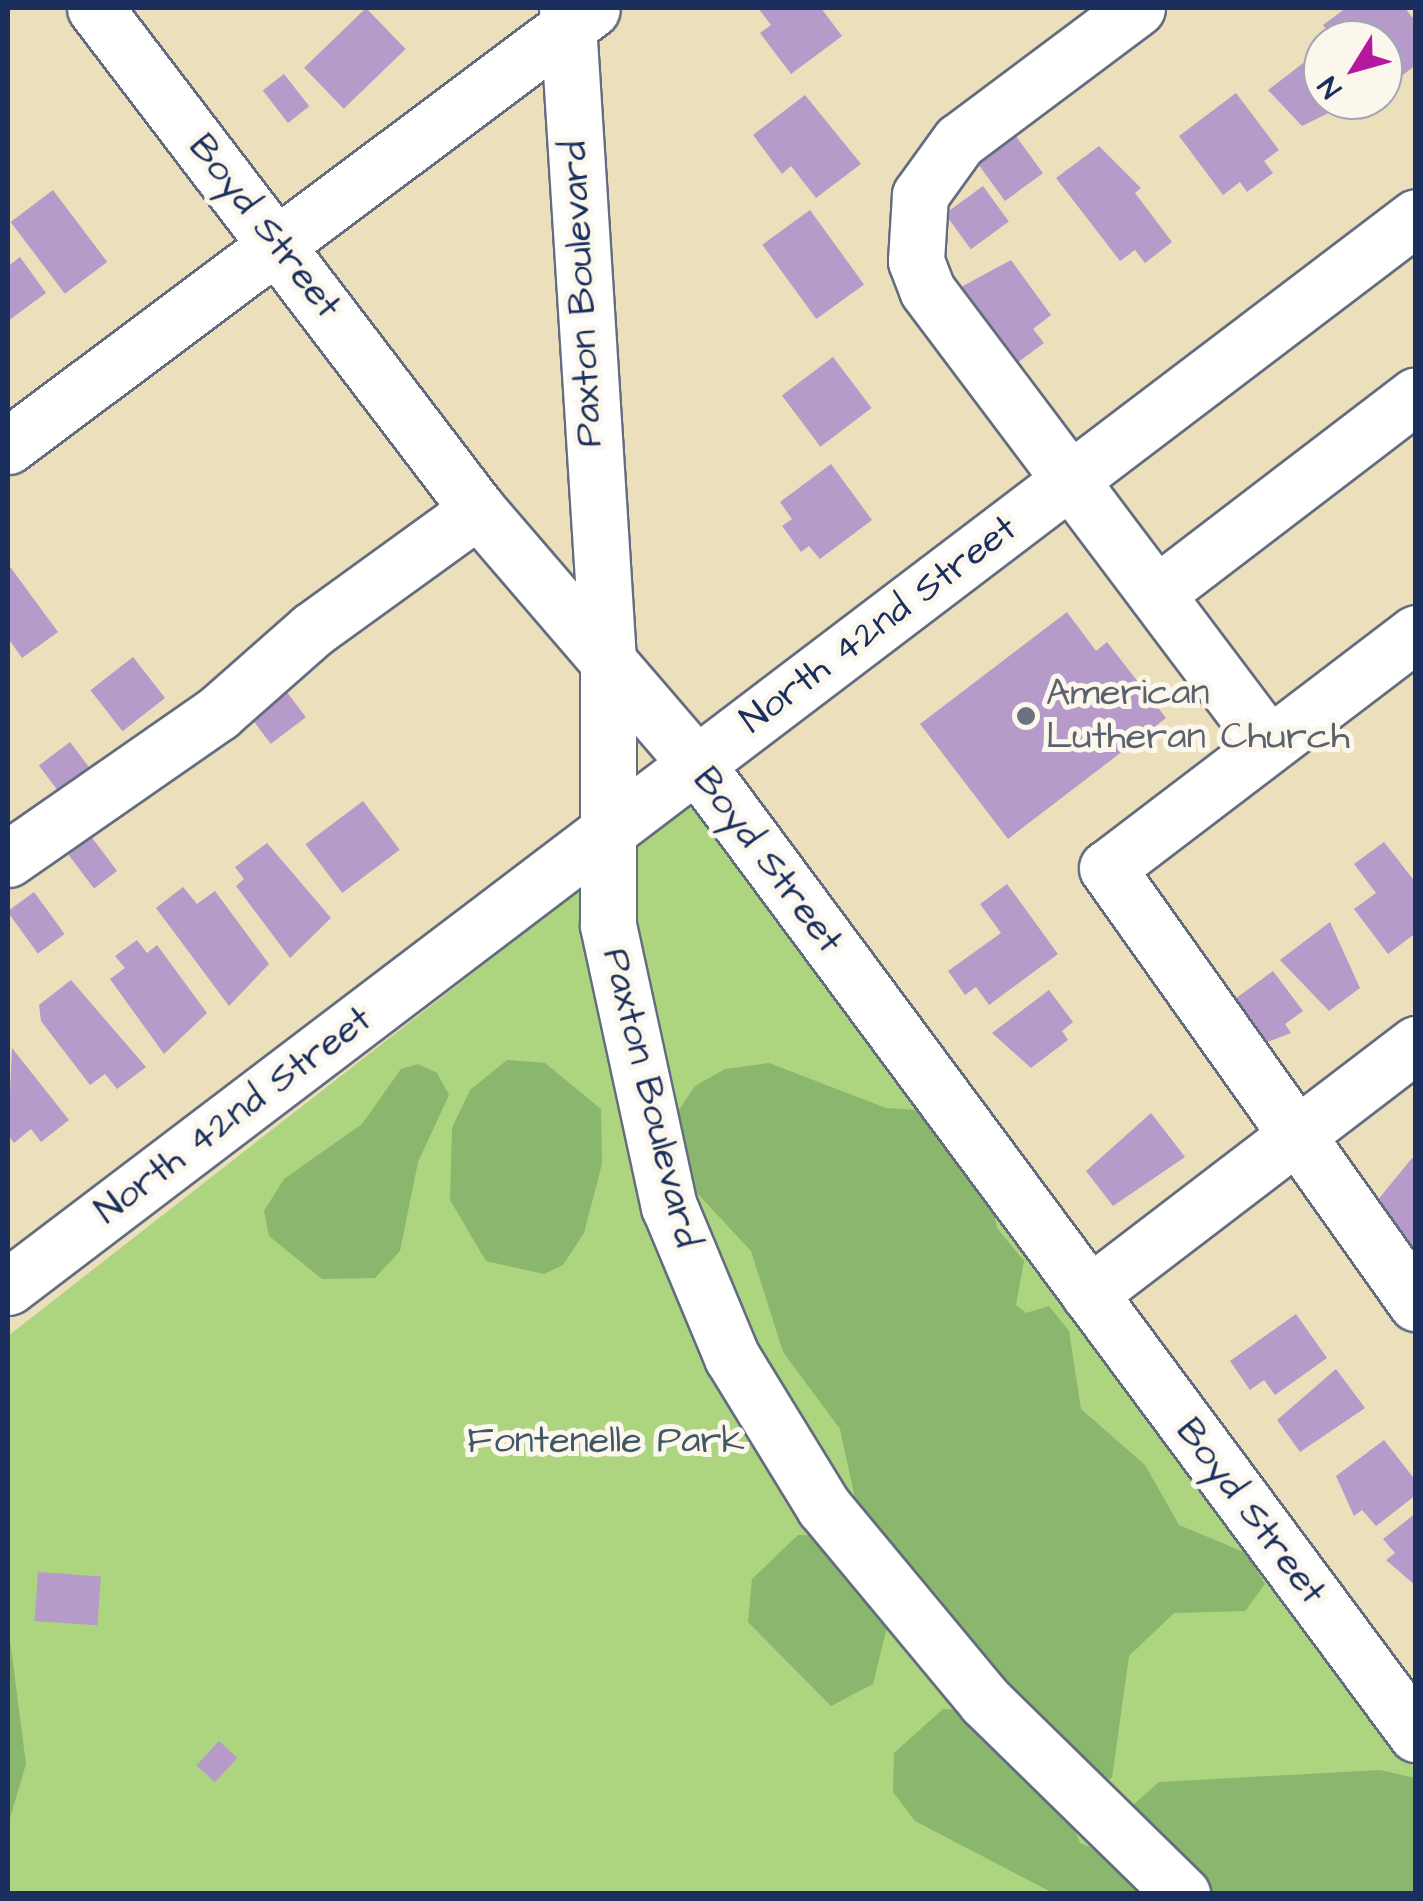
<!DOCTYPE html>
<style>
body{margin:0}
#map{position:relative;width:1423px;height:1901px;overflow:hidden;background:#ebdfbc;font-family:"Architects Daughter",sans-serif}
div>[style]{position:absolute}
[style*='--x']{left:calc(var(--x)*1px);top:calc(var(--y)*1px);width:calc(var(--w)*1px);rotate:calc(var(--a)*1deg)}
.green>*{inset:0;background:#add47f}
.forest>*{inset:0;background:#8ab66e}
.building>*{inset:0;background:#b69ac9;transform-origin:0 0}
.roads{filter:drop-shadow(2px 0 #646d7f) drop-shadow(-2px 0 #646d7f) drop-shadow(0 2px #646d7f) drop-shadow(0 -2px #646d7f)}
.minor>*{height:55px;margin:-27.5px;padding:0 27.5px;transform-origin:27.5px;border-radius:27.5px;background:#fff}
.dots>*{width:28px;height:28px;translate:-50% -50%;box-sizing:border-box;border:5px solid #fbf7ec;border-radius:50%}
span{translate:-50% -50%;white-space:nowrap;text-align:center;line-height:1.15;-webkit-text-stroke:10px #fbf7ec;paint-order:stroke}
.street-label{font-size:38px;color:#1b2f5e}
.worship-label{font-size:38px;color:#5b616d}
.left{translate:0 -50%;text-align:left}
.park-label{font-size:38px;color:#405866}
.frame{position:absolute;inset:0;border:10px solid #1b2f5e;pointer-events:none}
.north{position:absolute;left:1303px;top:20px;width:100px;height:100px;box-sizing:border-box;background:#fbf7ec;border:2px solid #a1a7b3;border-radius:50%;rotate:233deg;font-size:28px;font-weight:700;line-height:40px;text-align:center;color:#1b2f5e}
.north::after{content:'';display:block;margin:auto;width:35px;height:45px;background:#b5179e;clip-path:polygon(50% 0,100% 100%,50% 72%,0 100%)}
</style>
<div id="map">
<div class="green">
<i style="clip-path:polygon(693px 801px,1415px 1769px,1415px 1893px,8px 1894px,8px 1336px)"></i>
</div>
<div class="forest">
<i style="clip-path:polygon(507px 1060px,545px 1063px,601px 1109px,602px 1164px,584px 1233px,563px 1265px,544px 1274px,486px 1261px,450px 1200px,452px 1128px,470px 1090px)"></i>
<i style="clip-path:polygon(769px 1063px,886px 1108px,932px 1111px,986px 1175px,997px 1228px,1024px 1261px,1016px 1305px,1026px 1313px,1049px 1306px,1069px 1331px,1081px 1409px,1145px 1465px,1179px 1525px,1246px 1553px,1265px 1584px,1245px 1611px,1174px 1613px,1129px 1656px,1112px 1778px,1095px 1786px,1028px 1732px,937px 1595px,858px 1512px,840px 1429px,783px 1352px,751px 1251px,684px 1179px,670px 1123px,695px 1086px,725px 1069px)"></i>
<i style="clip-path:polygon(418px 1064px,437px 1073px,449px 1095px,418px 1162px,400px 1251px,375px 1278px,322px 1279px,269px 1236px,264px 1211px,284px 1179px,362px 1124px,401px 1069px)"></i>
<i style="clip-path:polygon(798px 1535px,822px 1535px,889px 1619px,873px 1684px,831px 1706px,748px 1622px,752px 1579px)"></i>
<i style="clip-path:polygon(8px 1625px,26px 1764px,8px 1825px)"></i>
<i style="clip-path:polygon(943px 1709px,971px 1710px,1068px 1813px,1080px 1843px,1139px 1867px,1172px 1893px,1053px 1893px,915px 1821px,893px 1792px,894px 1753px)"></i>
<i style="clip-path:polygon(1380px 1770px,1415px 1778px,1413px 1894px,1194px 1893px,1124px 1813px,1159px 1782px)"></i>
</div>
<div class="building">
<i style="left:366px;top:8px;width:57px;height:86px;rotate:46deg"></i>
<i style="clip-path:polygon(758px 8px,821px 8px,842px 36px,791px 74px,760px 33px,771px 25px)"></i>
<i style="clip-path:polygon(1346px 8px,1405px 8px,1416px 22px,1416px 65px,1383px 90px,1383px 40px,1335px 40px,1323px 25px)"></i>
<i style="clip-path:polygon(1323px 48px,1323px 100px,1349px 103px,1302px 126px,1268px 90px)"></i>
<i style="left:284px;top:74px;width:41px;height:27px;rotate:52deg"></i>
<i style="clip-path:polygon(1236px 93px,1279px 150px,1264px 161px,1273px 173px,1247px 192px,1240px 182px,1223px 195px,1179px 136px)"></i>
<i style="clip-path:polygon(805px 95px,861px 164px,816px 198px,791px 166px,782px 174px,753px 135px)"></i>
<i style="left:1013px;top:132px;width:51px;height:47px;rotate:54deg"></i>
<i style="clip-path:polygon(1099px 146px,1141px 188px,1135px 193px,1172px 242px,1145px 263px,1135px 250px,1120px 261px,1056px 178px)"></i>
<i style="left:983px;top:186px;width:44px;height:47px;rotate:54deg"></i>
<i style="left:53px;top:190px;width:90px;height:53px;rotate:53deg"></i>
<i style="left:810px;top:210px;width:92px;height:59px;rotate:54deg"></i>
<i style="clip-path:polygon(20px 257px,46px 293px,8px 321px,8px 266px)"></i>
<i style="clip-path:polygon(1011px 260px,1051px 315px,1033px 329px,1044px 343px,1013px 366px,948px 294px)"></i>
<i style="left:833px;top:357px;width:64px;height:64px;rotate:53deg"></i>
<i style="clip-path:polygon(831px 464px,872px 520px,820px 559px,809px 546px,801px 552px,782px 526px,792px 519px,780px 502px)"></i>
<i style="clip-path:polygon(8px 564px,58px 632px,22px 658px,8px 638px)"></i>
<i style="clip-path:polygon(1067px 612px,1096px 651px,1107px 642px,1166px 718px,1008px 839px,920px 724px)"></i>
<i style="left:133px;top:657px;width:52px;height:54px;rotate:52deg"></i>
<i style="left:283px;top:687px;width:38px;height:44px;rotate:53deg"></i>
<i style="left:70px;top:742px;width:39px;height:39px;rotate:53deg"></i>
<i style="left:363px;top:801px;width:61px;height:72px;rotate:53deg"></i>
<i style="left:87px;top:831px;width:50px;height:29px;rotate:53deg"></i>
<i style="clip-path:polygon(1384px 842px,1416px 883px,1416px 933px,1388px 954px,1354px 909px,1376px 893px,1354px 864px)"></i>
<i style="clip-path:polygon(267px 843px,331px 918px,290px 958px,236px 886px,244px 879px,235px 867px)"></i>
<i style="clip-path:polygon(1007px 884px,1058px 954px,989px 1005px,976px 987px,965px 995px,948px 971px,1001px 933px,980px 904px)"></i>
<i style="clip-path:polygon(183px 887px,197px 904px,215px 891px,269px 964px,229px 1006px,156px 908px)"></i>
<i style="left:34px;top:892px;width:52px;height:33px;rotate:54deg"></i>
<i style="clip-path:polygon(1330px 922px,1360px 988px,1329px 1011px,1280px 960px)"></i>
<i style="clip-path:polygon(137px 940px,147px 953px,157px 945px,207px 1013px,164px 1054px,110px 979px,125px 968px,115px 956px)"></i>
<i style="clip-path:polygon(1273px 971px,1303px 1011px,1285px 1024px,1291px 1033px,1254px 1047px,1224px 1007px)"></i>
<i style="clip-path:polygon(71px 980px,146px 1067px,117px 1089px,105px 1074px,90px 1085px,41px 1021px,39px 1005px)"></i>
<i style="clip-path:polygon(1049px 990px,1073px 1022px,1062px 1031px,1068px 1040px,1031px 1068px,992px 1033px)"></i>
<i style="clip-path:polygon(12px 1048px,69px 1120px,41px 1142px,31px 1129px,14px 1143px,8px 1135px)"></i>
<i style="clip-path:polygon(1151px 1113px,1185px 1157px,1113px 1206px,1086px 1171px)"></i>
<i style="clip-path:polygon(1412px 1158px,1416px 1162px,1416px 1252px,1377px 1201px)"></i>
<i style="clip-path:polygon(1296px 1314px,1327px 1358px,1275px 1395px,1264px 1380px,1250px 1390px,1230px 1361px)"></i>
<i style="clip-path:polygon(1336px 1369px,1365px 1408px,1300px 1452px,1277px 1420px)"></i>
<i style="clip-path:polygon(1384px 1440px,1416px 1481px,1416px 1495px,1376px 1526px,1362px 1510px,1354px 1516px,1336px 1476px)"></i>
<i style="clip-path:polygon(1416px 1513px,1416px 1586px,1386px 1560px,1395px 1553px,1383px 1539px)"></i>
<i style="left:38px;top:1572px;width:63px;height:49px;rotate:4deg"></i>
<i style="left:219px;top:1741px;width:25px;height:33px;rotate:43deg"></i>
</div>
<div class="roads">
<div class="minor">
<i style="--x:95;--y:8;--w:631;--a:52.66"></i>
<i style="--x:478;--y:510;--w:336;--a:49.3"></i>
<i style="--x:697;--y:765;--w:1207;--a:53.42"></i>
<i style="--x:567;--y:8;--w:653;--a:86.4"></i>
<i style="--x:608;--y:660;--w:265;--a:90"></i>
<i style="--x:608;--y:925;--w:288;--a:77.8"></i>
<i style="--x:669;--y:1206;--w:164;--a:67.4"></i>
<i style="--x:732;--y:1357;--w:176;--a:58.5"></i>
<i style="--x:824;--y:1507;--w:252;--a:50.3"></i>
<i style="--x:985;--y:1701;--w:276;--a:44.4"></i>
<i style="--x:1137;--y:8;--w:222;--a:143.2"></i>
<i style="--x:959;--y:141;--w:67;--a:125.8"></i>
<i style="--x:920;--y:195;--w:66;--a:93.5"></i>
<i style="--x:916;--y:261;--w:31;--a:69"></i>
<i style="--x:927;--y:290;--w:567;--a:53.03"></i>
<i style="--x:8;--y:446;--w:729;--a:-36.81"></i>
<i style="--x:1156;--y:594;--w:327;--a:-37.4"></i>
<i style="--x:1416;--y:633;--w:388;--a:142.7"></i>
<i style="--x:1107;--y:868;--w:534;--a:54.61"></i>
<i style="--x:8;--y:859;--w:256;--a:-34.8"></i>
<i style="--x:218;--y:713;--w:125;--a:-41.4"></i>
<i style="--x:312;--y:630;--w:205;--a:-35.9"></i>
<i style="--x:8;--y:1287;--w:1768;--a:-37.23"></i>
<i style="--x:1089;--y:1294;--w:412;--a:-37.4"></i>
</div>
</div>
<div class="dots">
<i style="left:1026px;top:716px;background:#6b7280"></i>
</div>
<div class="street-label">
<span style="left:264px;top:227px;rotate:52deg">Boyd Street</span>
<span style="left:583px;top:294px;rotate:-93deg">Paxton Boulevard</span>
<span style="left:879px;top:625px;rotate:-37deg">North 42nd Street</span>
<span style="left:767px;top:861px;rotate:53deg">Boyd Street</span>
<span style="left:650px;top:1098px;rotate:76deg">Paxton Boulevard</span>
<span style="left:234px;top:1116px;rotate:-37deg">North 42nd Street</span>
<span style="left:1250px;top:1512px;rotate:53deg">Boyd Street</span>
</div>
<div class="worship-label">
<span class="left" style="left:1046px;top:716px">American<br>Lutheran Church</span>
</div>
<div class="park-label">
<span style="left:606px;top:1442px">Fontenelle Park</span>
</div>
<div class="frame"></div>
<div class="north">N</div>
</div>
